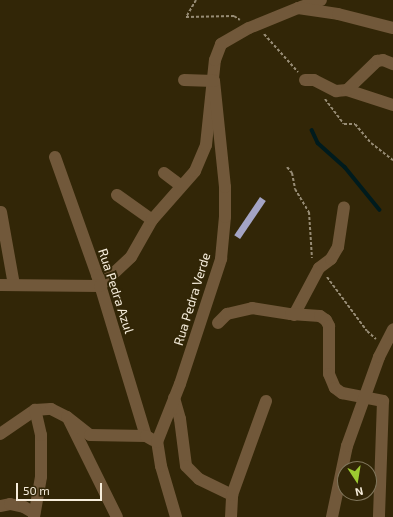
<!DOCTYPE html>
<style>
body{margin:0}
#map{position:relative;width:393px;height:517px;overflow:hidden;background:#322607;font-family:"Exo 2",sans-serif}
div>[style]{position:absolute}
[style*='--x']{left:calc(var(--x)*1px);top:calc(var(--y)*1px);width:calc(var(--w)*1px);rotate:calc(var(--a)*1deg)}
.stream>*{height:3.5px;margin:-1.75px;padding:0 1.75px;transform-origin:1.75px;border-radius:1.75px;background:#001b1d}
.building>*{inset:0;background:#a4a4c5;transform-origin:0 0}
.path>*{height:2px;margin-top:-1px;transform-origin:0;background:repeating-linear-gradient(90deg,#978c75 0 3px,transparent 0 5px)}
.minor>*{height:12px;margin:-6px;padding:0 6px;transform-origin:6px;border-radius:6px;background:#71583a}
span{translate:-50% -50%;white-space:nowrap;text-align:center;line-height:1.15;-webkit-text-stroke:4px #322607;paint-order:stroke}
.street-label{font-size:13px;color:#f6eddc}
.north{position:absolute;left:337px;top:461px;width:40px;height:40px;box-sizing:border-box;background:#322607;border:1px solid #80765c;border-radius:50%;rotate:168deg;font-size:11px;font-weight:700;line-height:16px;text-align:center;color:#f6eddc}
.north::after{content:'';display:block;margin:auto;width:14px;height:18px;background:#9cca31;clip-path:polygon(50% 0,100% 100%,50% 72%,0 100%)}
.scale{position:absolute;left:16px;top:483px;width:86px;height:18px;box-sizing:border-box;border:2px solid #f6eddc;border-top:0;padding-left:5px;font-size:12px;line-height:14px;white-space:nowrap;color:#f6eddc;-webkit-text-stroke:3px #322607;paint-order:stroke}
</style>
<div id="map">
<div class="stream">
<i style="--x:312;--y:130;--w:14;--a:65"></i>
<i style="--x:318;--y:143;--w:36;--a:42"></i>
<i style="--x:345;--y:167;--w:55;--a:50.9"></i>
</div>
<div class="building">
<i style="left:260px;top:197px;width:7px;height:46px;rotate:34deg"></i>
</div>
<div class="path">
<i style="--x:196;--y:0;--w:20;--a:120"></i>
<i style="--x:186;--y:17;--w:48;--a:-1.2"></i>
<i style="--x:234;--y:16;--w:7;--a:34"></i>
<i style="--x:264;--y:34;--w:51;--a:48.2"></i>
<i style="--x:325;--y:99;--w:31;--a:53"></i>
<i style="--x:344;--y:124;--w:11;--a:0"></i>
<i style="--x:355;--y:124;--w:25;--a:50"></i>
<i style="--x:371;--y:143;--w:28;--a:38"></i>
<i style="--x:287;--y:167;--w:8;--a:50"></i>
<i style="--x:292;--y:173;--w:16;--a:79"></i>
<i style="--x:295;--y:189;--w:27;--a:59"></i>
<i style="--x:309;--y:212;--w:46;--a:86.3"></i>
<i style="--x:327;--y:277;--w:67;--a:53.5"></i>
<i style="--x:367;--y:331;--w:12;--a:42"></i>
</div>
<div class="minor">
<i style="--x:301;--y:7;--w:21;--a:-19"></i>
<i style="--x:305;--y:80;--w:9;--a:0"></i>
<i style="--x:314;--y:80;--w:25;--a:27"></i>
<i style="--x:336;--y:91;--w:11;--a:-5"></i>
<i style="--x:347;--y:90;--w:48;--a:18.1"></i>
<i style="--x:347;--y:90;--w:42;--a:-44"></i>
<i style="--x:377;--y:61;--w:6;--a:-9"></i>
<i style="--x:383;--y:60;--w:11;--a:22"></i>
<i style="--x:55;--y:157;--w:125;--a:70.4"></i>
<i style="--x:97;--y:275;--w:168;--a:73.1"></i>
<i style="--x:164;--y:173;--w:21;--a:37"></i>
<i style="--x:117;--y:195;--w:43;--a:35.5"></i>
<i style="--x:1;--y:212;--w:74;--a:79.9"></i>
<i style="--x:0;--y:285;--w:100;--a:0.6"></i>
<i style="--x:100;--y:286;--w:42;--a:-43.1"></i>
<i style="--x:131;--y:257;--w:43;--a:-60.4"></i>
<i style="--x:152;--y:220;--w:65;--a:-48.7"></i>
<i style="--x:195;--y:171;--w:28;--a:-67"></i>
<i style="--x:206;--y:145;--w:85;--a:-84"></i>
<i style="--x:215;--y:60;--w:17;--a:-69"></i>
<i style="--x:221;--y:44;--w:32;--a:-30"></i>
<i style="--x:249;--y:28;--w:53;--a:-22.2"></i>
<i style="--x:298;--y:8;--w:40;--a:8.5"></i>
<i style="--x:338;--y:14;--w:57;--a:14.3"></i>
<i style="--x:294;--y:315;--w:53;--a:-62"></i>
<i style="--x:319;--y:268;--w:15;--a:-37"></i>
<i style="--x:331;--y:259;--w:14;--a:-60"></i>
<i style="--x:338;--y:247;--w:40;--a:-81.5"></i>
<i style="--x:218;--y:323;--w:13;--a:-45"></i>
<i style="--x:227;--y:314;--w:26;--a:-13"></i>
<i style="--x:252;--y:308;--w:39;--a:9"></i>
<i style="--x:291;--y:314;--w:29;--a:4"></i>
<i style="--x:320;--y:316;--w:7;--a:34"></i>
<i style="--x:326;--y:320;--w:7;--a:63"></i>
<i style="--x:329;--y:326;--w:48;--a:90"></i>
<i style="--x:329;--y:374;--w:15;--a:67"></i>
<i style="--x:335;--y:388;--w:9;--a:36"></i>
<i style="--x:342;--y:393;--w:42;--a:11"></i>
<i style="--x:383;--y:401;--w:116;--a:92"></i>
<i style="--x:174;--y:398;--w:22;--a:74"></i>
<i style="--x:180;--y:419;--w:47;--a:82.7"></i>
<i style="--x:186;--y:466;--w:18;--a:45"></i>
<i style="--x:199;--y:479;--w:37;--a:26"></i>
<i style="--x:69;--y:420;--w:108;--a:63.7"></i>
<i style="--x:0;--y:434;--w:42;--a:-34.4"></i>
<i style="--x:35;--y:410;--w:16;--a:-4"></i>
<i style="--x:51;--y:409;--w:18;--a:27"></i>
<i style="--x:67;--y:417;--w:29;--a:38"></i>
<i style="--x:90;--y:435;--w:56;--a:1"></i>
<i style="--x:146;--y:436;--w:8;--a:30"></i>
<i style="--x:0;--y:506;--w:10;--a:-11"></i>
<i style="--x:10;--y:504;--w:14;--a:12"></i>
<i style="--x:24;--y:507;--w:12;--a:31"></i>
<i style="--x:34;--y:517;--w:41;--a:-80.1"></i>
<i style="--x:41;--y:477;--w:42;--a:-90"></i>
<i style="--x:41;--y:435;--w:26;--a:-103"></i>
<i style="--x:176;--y:517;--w:53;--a:-106.4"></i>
<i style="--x:161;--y:466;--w:24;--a:-99"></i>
<i style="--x:157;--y:442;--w:62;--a:-68.4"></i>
<i style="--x:180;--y:384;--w:132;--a:-71.8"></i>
<i style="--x:221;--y:259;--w:42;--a:-84.6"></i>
<i style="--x:225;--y:217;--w:30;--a:-90"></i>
<i style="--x:225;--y:187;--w:107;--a:-95.9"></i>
<i style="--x:214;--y:81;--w:30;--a:-178"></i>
<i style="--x:231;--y:517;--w:22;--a:-87"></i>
<i style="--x:232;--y:495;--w:100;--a:-70.1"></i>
<i style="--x:332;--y:517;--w:73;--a:-78.1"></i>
<i style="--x:347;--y:446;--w:95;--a:-70.2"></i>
<i style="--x:379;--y:357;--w:31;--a:-63"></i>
</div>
<div class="street-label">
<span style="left:116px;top:291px;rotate:72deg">Rua Pedra Azul</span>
<span style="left:192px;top:299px;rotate:-73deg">Rua Pedra Verde</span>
</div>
<div class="north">N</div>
<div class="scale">50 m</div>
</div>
